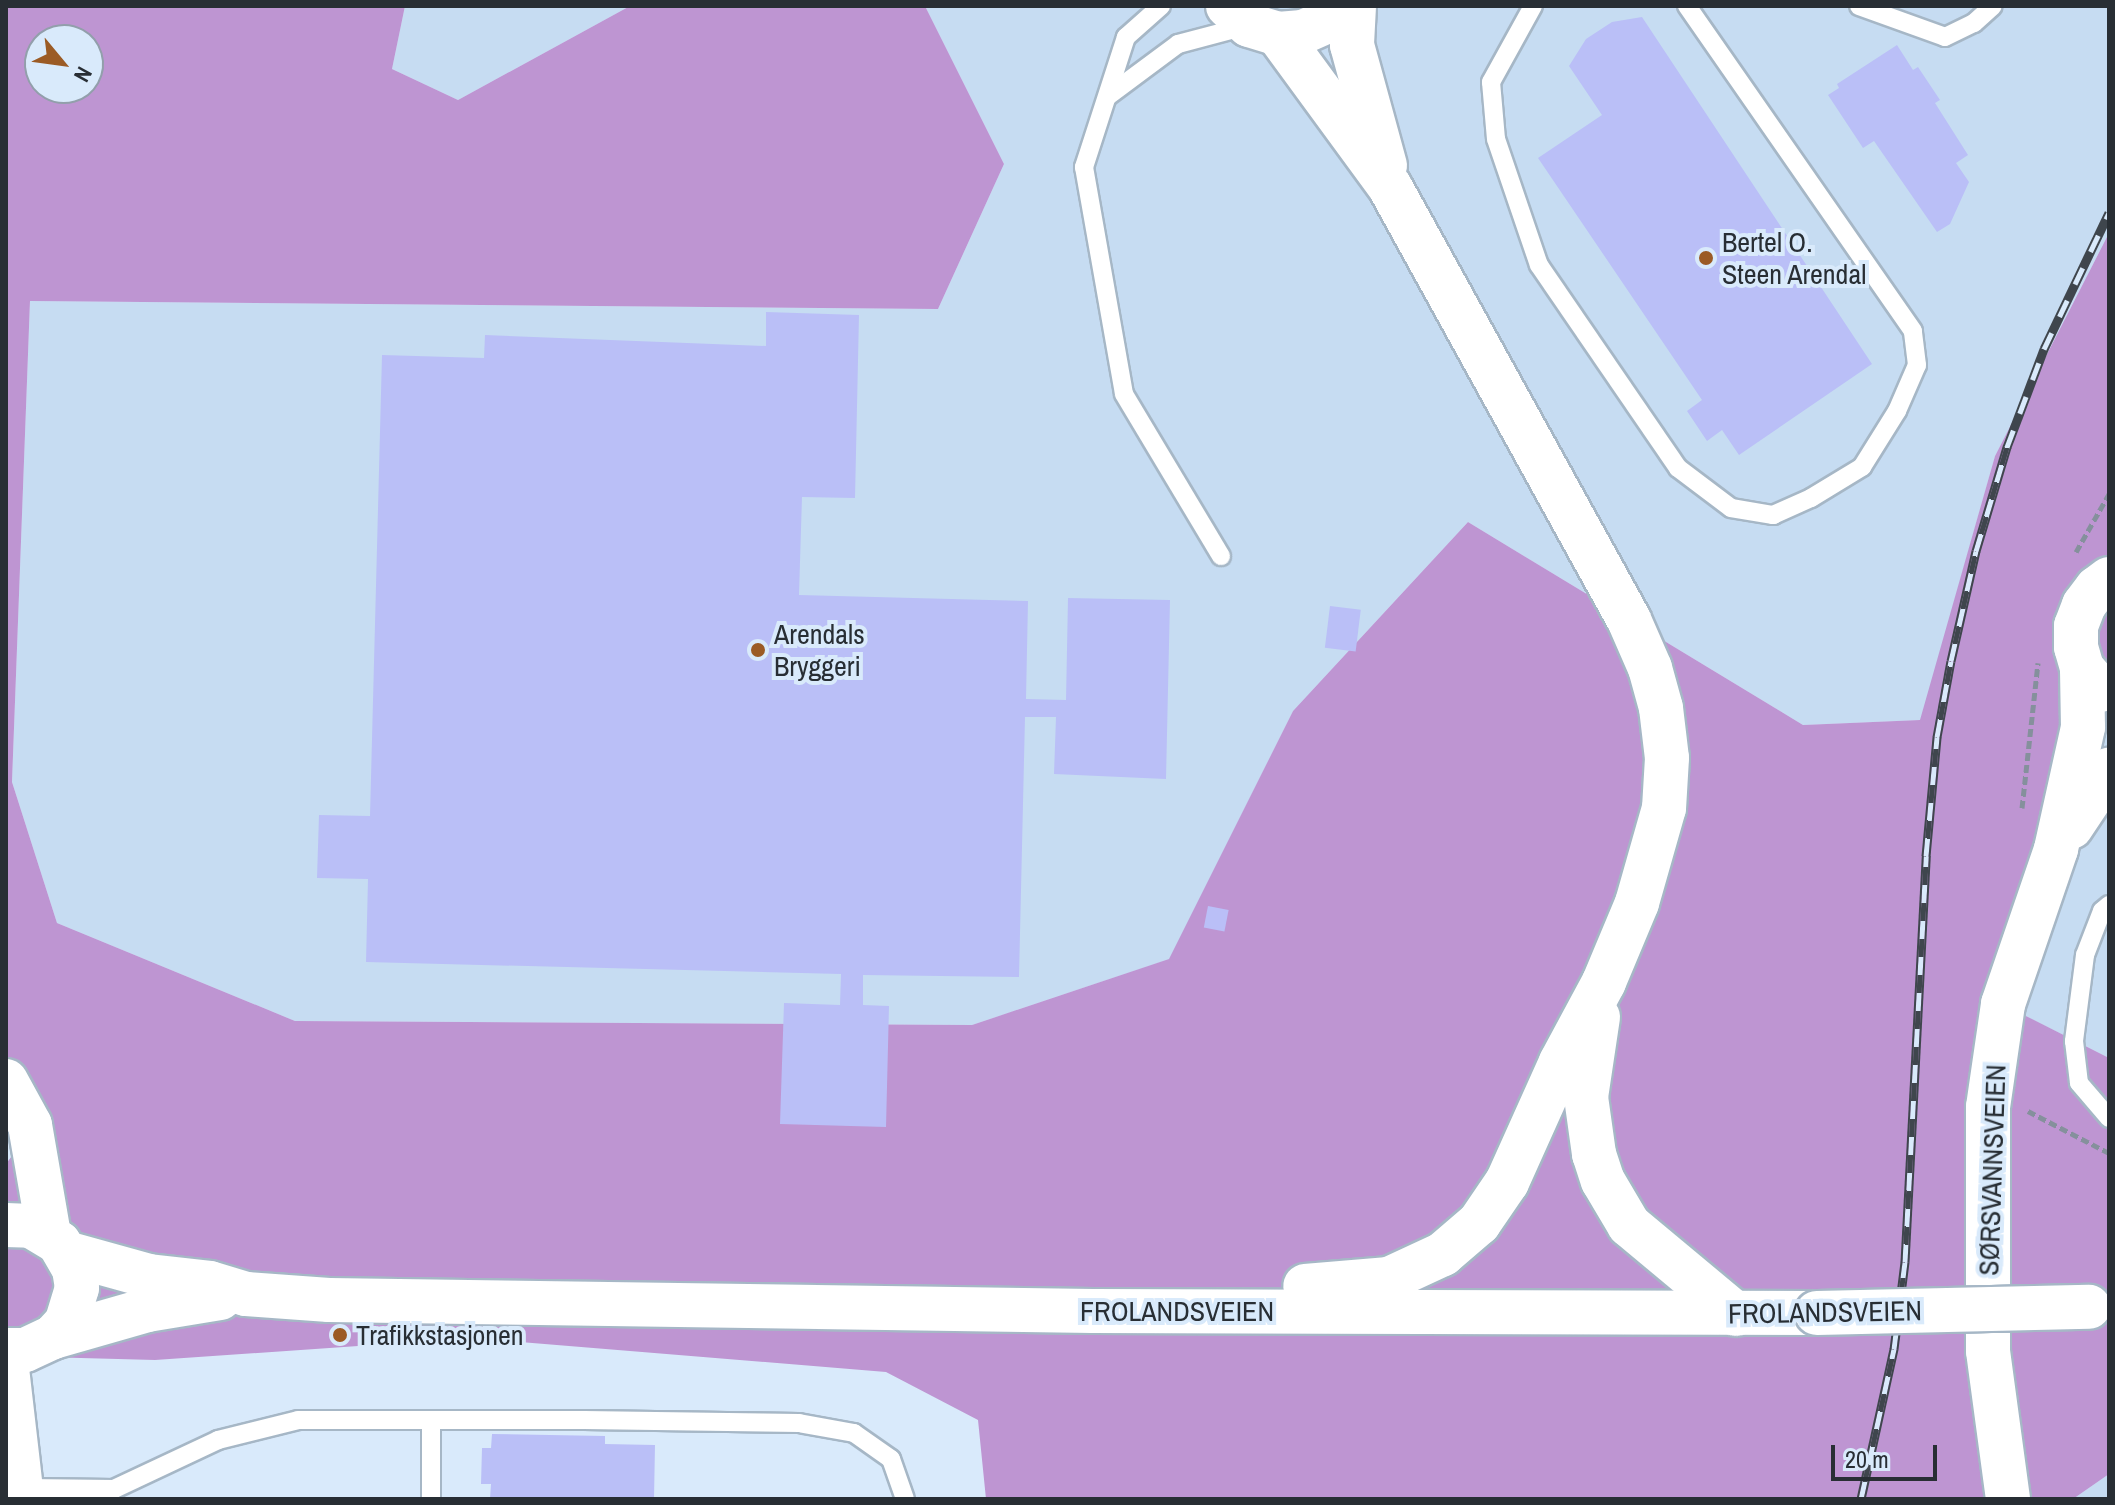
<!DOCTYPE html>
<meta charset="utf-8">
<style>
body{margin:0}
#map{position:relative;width:2115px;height:1505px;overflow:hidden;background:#d9eafb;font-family:"Archivo Narrow",sans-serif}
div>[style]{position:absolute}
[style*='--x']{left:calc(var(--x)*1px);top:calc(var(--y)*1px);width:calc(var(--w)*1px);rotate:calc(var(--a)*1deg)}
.built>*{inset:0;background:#c6dcf2}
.forest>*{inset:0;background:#be95d2}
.building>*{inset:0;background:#babff7;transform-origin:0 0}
.path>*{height:5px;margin-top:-2.5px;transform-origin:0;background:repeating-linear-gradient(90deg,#85909c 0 8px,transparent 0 12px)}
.roads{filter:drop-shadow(2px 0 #a6b7c6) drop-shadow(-2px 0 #a6b7c6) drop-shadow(0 2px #a6b7c6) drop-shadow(0 -2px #a6b7c6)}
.lane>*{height:18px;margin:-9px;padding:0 9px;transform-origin:9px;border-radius:9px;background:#fff}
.street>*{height:36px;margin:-18px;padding:0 18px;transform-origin:18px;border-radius:18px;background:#fff}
.primary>*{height:44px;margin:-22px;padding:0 22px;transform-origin:22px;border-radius:22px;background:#fff}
.highway>*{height:44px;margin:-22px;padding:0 22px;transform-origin:22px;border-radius:22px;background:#fff}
.rail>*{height:9px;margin-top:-4.5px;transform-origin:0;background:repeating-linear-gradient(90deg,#d9eafb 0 18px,#3f464d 0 36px);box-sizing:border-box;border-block:2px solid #3f464d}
.bridges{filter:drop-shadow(2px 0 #a6b7c6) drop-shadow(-2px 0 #a6b7c6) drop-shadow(0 2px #a6b7c6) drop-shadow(0 -2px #a6b7c6)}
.primary-bridge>*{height:44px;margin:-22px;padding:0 22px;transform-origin:22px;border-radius:22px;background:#fff}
.dots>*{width:22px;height:22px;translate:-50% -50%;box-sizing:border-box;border:4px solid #d9eafb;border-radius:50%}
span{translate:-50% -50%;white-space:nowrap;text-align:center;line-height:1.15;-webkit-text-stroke:8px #d9eafb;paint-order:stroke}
.poi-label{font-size:28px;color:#282e34}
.left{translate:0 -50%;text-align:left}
.street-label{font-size:28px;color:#282e34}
.frame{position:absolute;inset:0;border:8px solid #282e34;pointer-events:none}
.north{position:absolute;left:24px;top:24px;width:80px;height:80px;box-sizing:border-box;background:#d9eafb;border:2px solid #929fab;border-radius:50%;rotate:119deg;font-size:22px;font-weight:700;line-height:32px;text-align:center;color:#282e34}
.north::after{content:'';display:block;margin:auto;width:28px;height:36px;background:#9b5b25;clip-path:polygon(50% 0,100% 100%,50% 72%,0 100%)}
.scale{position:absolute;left:1831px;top:1445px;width:106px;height:36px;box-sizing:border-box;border:4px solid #282e34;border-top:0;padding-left:10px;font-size:24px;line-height:28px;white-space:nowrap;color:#282e34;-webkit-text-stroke:6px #d9eafb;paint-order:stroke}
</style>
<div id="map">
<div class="built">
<i style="clip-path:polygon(405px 6px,630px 6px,458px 100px,392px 69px)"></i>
<i style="clip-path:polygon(925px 6px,2109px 6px,2109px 233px,1995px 456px,1921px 720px,1803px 725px,1468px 522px,1293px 711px,1170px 959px,972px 1025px,295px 1021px,57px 923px,12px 782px,30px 301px,938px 309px,1004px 164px)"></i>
<i style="clip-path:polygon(2109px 697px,2109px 1058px,2011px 1009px)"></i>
<i style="clip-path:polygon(2109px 1474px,2109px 1499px,2073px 1499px)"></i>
</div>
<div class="forest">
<i style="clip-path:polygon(evenodd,6px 6px,405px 6px,392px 69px,458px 100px,630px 6px,925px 6px,1004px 164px,938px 309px,30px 301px,12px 782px,57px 923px,295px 1021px,972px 1025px,1169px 959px,1293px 711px,1468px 522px,1803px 725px,1920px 720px,1995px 456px,2109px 233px,2109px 697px,2012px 1009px,2109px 1058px,2109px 1474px,2073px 1499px,986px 1499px,978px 1420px,886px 1372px,473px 1338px,155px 1360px,6px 1356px,6px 1164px,14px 1153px,6px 1129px,6px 6px,40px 40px,88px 40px,88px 88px,40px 88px,40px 40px)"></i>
</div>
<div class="building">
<i style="clip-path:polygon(1642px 17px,1872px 364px,1739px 455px,1722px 430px,1707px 441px,1687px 411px,1702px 400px,1538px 158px,1602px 115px,1569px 66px,1586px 39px,1612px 22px)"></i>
<i style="clip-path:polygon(1897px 45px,1913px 70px,1918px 67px,1940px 100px,1935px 103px,1968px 155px,1956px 163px,1969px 182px,1950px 224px,1937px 232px,1874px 141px,1863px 148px,1828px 95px,1839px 88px,1837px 84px)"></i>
<i style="clip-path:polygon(766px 312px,859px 315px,855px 498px,802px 497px,799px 595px,1028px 601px,1026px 699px,1066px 700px,1068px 598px,1170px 600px,1166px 779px,1054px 774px,1056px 717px,1025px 717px,1019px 977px,863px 975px,863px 1005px,889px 1006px,886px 1127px,780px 1124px,784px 1003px,840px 1005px,841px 974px,366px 962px,368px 879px,317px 878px,319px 815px,370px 816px,382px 355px,484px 358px,485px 335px,766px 346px)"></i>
<i style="left:1330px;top:606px;width:31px;height:42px;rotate:7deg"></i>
<i style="left:1208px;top:906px;width:21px;height:22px;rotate:11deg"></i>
<i style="clip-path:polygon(492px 1434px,605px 1436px,605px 1444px,655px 1445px,654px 1499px,490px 1499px,491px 1484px,481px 1484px,482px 1448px,491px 1448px)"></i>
</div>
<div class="path">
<i style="--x:2076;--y:552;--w:67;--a:-60.4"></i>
<i style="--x:2022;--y:808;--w:146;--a:-83.7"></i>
<i style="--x:2028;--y:1111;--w:91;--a:27.4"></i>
</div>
<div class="roads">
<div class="lane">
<i style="--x:1161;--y:6;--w:47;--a:138.5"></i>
<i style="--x:1126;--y:37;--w:137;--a:107.9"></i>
<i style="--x:1084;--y:167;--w:230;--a:80"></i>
<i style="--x:1124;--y:394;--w:189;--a:59.1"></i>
<i style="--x:1533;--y:6;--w:87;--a:118.9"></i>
<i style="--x:1491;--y:82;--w:57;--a:85"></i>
<i style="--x:1496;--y:139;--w:133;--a:71.2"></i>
<i style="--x:1539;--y:265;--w:246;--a:55.6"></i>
<i style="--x:1678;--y:468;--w:66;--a:37"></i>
<i style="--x:1731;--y:508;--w:43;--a:9.5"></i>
<i style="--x:1773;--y:515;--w:42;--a:-24.1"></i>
<i style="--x:1811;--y:498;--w:60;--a:-31.3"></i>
<i style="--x:1862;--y:467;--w:66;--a:-58"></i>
<i style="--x:1897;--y:411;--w:50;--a:-66.5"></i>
<i style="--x:1917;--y:365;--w:34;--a:-97"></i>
<i style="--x:1913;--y:331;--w:396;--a:-124.8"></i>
<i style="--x:1859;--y:6;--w:91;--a:19.8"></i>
<i style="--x:1945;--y:37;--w:32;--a:-26"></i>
<i style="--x:1974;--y:23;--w:25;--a:-42"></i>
<i style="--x:1108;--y:96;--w:87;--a:-36.6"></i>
<i style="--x:1178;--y:44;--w:70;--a:-14.8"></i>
<i style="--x:2109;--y:905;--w:9;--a:139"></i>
<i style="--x:2102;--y:911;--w:47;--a:111.1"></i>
<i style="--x:2085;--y:955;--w:87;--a:97.3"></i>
<i style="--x:2074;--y:1041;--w:42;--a:83.2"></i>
<i style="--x:2079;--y:1083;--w:46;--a:49.4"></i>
<i style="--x:26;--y:1488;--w:88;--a:0.7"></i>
<i style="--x:114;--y:1489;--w:115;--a:-25.2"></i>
<i style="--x:218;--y:1440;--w:82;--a:-14"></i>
<i style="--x:298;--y:1420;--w:286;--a:0"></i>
<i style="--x:584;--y:1420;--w:215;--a:0.8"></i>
<i style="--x:799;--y:1423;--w:56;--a:10.3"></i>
<i style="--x:854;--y:1433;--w:45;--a:35.1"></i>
<i style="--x:891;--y:1459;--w:42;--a:70.7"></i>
<i style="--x:431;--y:1499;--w:79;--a:-90"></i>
</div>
<div class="street">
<i style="--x:9;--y:1351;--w:149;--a:83.4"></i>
</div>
<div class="primary">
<i style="--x:1228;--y:6;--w:28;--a:42"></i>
<i style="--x:1249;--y:25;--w:30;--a:17"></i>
<i style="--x:1278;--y:34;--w:25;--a:-5"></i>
<i style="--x:1303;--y:32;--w:24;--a:-24"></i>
<i style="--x:1325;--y:22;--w:24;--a:-42"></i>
<i style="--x:1354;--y:6;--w:39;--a:93"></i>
<i style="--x:1352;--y:45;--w:125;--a:74.7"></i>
<i style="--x:1278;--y:34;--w:190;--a:53.8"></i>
<i style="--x:1390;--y:187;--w:495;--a:61.1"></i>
<i style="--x:1629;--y:620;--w:52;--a:66.4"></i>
<i style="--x:1650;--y:668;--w:41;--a:74.6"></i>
<i style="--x:1661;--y:708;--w:50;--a:83.2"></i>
<i style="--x:1667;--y:758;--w:50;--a:93.4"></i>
<i style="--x:1664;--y:808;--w:99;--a:105.9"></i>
<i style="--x:1637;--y:903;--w:86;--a:112.7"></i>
<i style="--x:1604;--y:982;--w:91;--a:118.3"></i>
<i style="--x:1561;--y:1062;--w:132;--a:114.2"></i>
<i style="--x:1507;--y:1182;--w:50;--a:124.3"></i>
<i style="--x:1479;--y:1223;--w:48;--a:139.3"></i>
<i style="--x:1443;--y:1254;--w:60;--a:155.2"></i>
<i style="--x:1389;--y:1279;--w:84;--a:175.2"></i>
<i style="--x:2101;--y:690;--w:29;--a:-131"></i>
<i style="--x:2082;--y:668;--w:22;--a:-106"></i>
<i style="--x:2076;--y:647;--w:21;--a:-90"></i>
<i style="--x:2076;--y:626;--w:22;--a:-69"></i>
<i style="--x:2084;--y:605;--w:21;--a:-53"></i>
<i style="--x:2097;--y:588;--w:15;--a:-37"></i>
<i style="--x:2071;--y:827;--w:69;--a:-56.3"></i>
<i style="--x:1598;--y:1017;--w:81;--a:98.5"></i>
<i style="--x:1586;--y:1097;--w:58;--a:82"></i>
<i style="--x:1594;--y:1154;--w:28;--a:72"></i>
<i style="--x:1603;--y:1181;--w:51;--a:59.4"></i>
<i style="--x:1629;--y:1225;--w:139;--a:39.8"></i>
<i style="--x:6;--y:1225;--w:25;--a:2"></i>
<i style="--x:31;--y:1226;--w:33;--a:31"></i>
<i style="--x:59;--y:1243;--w:30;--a:60"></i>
<i style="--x:74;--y:1269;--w:19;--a:81"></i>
<i style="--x:77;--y:1288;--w:37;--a:107"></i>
<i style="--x:66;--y:1323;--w:19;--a:133"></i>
<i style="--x:53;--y:1337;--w:31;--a:155"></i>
<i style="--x:25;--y:1350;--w:19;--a:180"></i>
<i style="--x:66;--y:1253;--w:86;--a:15.5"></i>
<i style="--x:149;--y:1276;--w:61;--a:6.5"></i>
<i style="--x:210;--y:1283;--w:38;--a:17"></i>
<i style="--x:246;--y:1294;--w:83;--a:4.1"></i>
<i style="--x:329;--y:1300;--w:764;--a:0.82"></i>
<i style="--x:1093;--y:1311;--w:724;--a:0.16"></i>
<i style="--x:53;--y:1337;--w:98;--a:-16"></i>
<i style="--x:147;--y:1310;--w:74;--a:-9.3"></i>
<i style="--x:2008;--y:1499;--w:149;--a:-97.7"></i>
<i style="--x:1988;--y:1351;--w:244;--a:-90"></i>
<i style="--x:1988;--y:1107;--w:104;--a:-81.7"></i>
<i style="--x:2003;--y:1004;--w:164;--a:-71.1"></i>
<i style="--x:2056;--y:849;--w:125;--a:-77.5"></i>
<i style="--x:2083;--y:727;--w:59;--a:-91"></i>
</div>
<div class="highway">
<i style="--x:6;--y:1081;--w:50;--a:61.4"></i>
<i style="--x:30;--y:1125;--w:112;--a:80.2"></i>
</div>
</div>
<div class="rail">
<i style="--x:1861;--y:1499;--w:154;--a:-77.6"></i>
<i style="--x:1894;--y:1349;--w:88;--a:-82.8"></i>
<i style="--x:1905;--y:1262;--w:407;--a:-87"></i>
<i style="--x:1926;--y:856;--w:120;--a:-84.7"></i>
<i style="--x:1937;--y:737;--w:77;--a:-79.6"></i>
<i style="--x:1951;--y:661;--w:113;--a:-77.2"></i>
<i style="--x:1976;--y:551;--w:109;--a:-73.4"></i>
<i style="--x:2007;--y:447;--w:105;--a:-69.3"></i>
<i style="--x:2044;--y:349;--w:151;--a:-64.5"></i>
</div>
<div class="bridges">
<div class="primary-bridge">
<i style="--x:1817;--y:1313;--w:272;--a:-1.3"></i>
</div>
</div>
<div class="dots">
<i style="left:1706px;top:258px;background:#9b5b25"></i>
<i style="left:758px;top:650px;background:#9b5b25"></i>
<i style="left:340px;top:1335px;background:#9b5b25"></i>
</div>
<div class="poi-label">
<span class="left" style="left:1722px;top:258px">Bertel O.<br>Steen Arendal</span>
<span class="left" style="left:774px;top:650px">Arendals<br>Bryggeri</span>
<span class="left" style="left:356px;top:1335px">Trafikkstasjonen</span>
</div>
<div class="street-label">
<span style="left:1992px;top:1170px;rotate:-88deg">SØRSVANNSVEIEN</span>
<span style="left:1177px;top:1311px">FROLANDSVEIEN</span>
<span style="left:1825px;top:1312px;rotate:-1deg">FROLANDSVEIEN</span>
</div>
<div class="frame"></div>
<div class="north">N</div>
<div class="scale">20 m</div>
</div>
